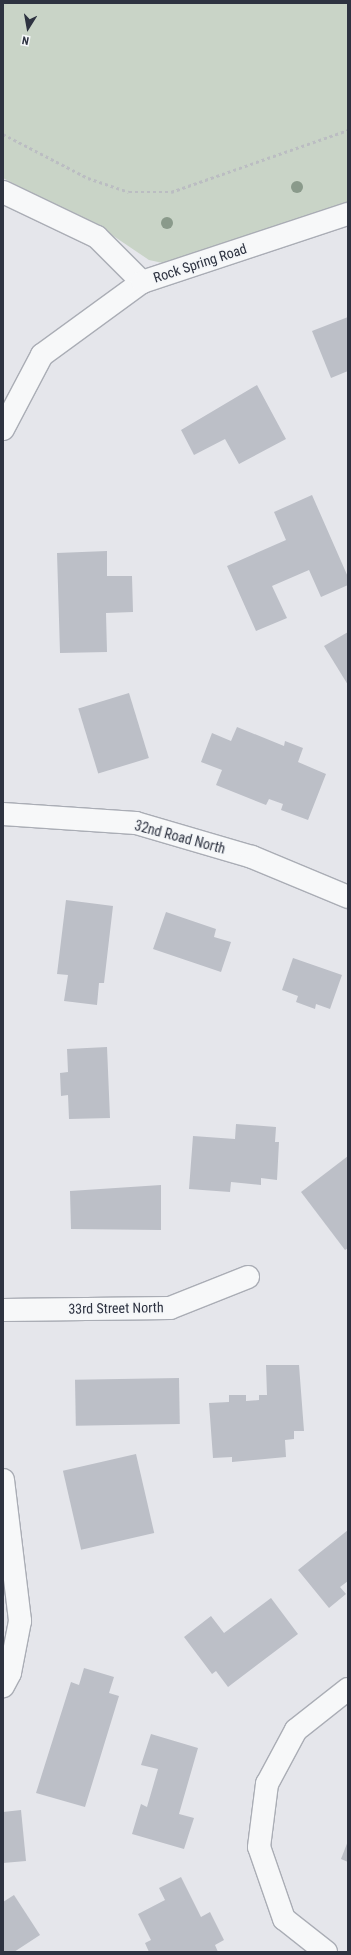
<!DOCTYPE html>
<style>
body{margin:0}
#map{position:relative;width:351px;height:1955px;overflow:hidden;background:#e5e6eb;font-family:"Roboto Condensed",sans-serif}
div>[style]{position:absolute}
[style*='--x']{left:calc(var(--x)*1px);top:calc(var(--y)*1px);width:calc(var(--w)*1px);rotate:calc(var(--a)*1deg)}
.green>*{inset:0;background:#c9d4c7}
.building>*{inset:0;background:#bcbfc7;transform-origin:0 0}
.path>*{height:2.5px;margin-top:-1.25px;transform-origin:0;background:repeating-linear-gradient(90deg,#bbbdc2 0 3px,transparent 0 6px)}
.roads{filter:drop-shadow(1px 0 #aaadb5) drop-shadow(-1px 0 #aaadb5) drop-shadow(0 1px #aaadb5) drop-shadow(0 -1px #aaadb5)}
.minor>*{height:22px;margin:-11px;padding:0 11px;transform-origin:11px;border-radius:11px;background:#f7f8f9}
.trees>*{width:12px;height:12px;margin:-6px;border-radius:50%;background:#8a9a8b}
span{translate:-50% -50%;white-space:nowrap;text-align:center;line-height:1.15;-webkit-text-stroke:3.5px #f4f6f8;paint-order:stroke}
.street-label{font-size:14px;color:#2e3341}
.frame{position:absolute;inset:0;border:4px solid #2e3341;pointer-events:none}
.north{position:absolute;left:8px;top:8px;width:40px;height:40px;-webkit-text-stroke:3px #f4f6f8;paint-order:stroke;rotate:191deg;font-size:11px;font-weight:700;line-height:16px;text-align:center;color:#2e3341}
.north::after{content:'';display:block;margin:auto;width:14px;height:18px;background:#2e3341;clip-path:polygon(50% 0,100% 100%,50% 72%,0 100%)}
</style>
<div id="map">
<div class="green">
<i style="clip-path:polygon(3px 3px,348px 3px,348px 204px,172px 265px,149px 260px,109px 233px,3px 178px)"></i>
</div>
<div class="building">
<i style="clip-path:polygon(348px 317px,348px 371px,331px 378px,312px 331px)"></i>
<i style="clip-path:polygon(257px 385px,286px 439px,239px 464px,225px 439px,194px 455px,181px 430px)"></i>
<i style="clip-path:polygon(312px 495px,348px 577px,348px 585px,321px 597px,309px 570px,272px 586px,287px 618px,256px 631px,227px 566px,286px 540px,274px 512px)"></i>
<i style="clip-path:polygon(107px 551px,107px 576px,132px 576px,133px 612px,106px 613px,107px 652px,60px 653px,57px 553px)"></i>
<i style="clip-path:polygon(348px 632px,348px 685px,324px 646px)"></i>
<i style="left:129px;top:693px;width:68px;height:53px;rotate:73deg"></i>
<i style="clip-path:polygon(237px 727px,284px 746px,285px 741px,303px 748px,298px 762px,326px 774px,308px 820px,281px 810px,283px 804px,269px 799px,266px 805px,216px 785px,222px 770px,201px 762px,212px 733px,231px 741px)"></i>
<i style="clip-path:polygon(66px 900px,113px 906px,104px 983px,99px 983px,97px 1005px,64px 1001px,68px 975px,57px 974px)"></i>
<i style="clip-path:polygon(166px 912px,216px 929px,214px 937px,231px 942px,221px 972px,153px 949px)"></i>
<i style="clip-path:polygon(293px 958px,342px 975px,330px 1009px,316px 1004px,315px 1009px,296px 1002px,298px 996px,282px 990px)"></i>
<i style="clip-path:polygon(107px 1047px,110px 1118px,69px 1119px,68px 1095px,61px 1096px,60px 1073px,68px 1072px,67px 1049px)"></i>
<i style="clip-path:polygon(236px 1124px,276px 1127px,275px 1142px,279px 1142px,277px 1180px,261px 1178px,261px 1185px,231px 1182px,230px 1192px,189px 1189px,193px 1136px,235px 1139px)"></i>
<i style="clip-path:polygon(348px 1156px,348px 1248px,345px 1250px,301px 1192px)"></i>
<i style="clip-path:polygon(161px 1185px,161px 1230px,71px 1229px,70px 1191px)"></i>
<i style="clip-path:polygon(266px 1365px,299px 1365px,304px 1431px,294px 1431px,294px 1439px,285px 1440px,286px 1457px,232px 1462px,232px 1457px,213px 1458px,209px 1403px,229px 1402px,229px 1395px,246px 1395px,246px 1401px,259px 1400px,259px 1395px,267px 1395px)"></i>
<i style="left:179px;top:1378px;width:46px;height:104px;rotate:89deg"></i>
<i style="left:136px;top:1454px;width:81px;height:75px;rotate:77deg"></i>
<i style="clip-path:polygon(348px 1530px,348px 1581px,340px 1587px,346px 1594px,329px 1608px,298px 1570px)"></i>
<i style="clip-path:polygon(271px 1598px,298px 1634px,228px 1687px,216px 1671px,212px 1674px,184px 1637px,211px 1616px,224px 1633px)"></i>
<i style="clip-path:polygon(84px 1668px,114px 1677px,109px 1693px,119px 1696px,85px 1807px,36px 1793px,71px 1682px,79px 1685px)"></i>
<i style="clip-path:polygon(151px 1734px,198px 1748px,179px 1814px,194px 1818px,184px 1849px,132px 1834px,141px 1804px,147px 1807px,158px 1769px,141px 1765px)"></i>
<i style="clip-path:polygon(21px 1810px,26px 1861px,3px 1863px,3px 1812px)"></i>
<i style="clip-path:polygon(348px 1841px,348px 1862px,341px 1859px)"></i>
<i style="clip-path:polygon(181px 1877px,201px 1917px,210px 1912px,224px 1940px,215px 1945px,218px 1952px,149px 1952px,145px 1943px,151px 1940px,138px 1914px,165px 1900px,159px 1888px)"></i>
<i style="clip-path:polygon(14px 1895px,40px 1935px,14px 1952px,3px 1952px,3px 1902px)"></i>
</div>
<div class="path">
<i style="--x:3;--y:134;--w:96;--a:27.4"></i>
<i style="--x:88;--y:178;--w:43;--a:18.9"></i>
<i style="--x:129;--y:192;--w:42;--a:0"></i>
<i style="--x:171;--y:192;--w:188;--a:-19.3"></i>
</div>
<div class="roads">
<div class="minor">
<i style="--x:3;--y:192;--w:104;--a:25.6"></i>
<i style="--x:97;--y:237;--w:64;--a:45"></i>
<i style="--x:3;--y:429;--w:84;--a:-62.2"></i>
<i style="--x:42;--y:355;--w:124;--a:-36.1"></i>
<i style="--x:142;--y:282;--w:217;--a:-18.3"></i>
<i style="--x:3;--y:814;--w:133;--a:3.9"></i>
<i style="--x:136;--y:823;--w:121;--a:16.3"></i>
<i style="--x:252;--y:857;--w:104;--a:22.6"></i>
<i style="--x:3;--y:1310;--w:167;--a:-0.7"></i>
<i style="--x:170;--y:1308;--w:84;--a:-21.7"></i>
<i style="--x:3;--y:1480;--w:142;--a:83.1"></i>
<i style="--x:20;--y:1621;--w:53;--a:100.9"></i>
<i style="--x:10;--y:1673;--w:15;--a:118"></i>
<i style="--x:326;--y:1952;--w:53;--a:-141.8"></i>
<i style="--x:284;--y:1919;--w:76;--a:-109.1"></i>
<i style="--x:259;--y:1847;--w:64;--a:-82.8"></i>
<i style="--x:267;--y:1784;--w:61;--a:-61.8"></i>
<i style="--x:296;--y:1730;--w:66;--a:-38.3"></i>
</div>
</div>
<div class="trees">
<i style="left:297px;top:187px"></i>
<i style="left:167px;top:223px"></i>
</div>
<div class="street-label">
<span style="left:200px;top:263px;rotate:-18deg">Rock Spring Road</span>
<span style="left:180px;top:837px;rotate:15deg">32nd Road North</span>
<span style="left:116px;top:1308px;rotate:-1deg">33rd Street North</span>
</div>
<div class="frame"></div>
<div class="north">N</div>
</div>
